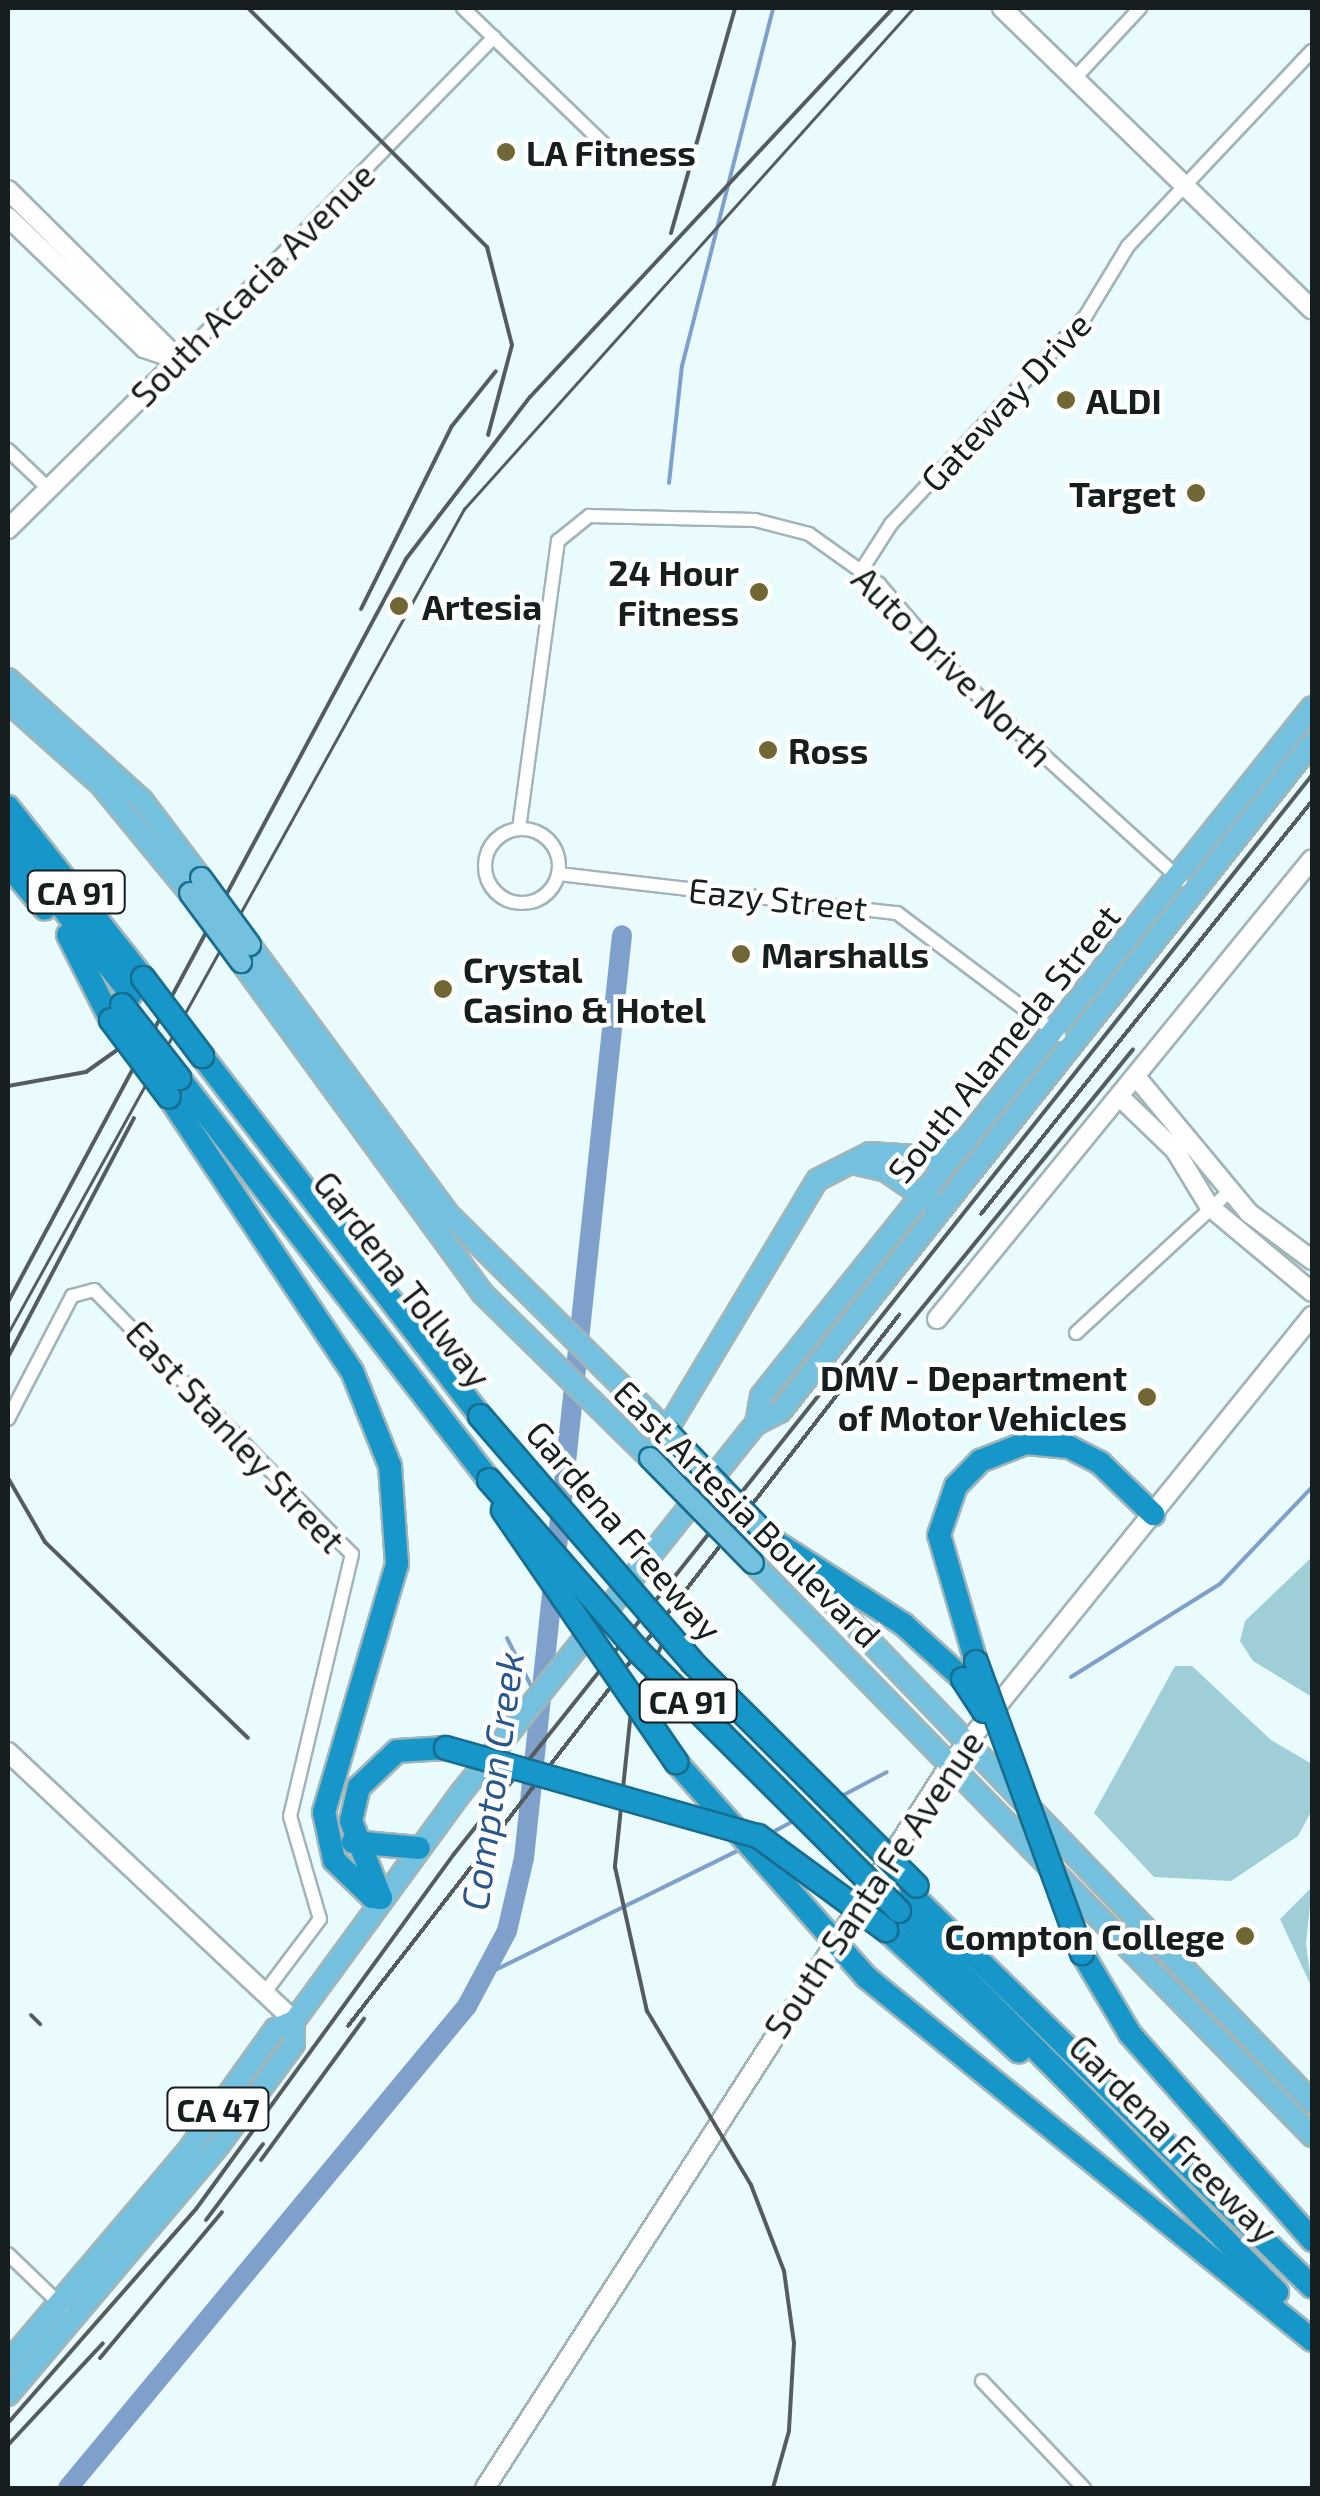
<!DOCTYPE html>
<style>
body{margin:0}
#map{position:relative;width:1320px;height:2496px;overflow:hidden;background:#eafbfe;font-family:"Exo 2",sans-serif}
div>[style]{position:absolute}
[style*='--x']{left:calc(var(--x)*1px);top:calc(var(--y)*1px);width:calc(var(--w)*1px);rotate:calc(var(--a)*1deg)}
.green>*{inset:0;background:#a0ced6}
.stream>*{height:4px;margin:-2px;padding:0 2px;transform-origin:2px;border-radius:2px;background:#7fa0ca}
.river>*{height:20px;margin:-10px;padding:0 10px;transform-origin:10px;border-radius:10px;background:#7fa0ca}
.roads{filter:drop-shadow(2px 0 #a1b5b9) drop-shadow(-2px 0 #a1b5b9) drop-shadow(0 2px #a1b5b9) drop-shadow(0 -2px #a1b5b9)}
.street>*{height:12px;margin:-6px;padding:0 6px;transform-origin:6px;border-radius:6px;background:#fff}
.street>.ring{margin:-6px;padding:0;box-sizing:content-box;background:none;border:12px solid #fff;border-radius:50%}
.secondary>*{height:18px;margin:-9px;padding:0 9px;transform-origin:9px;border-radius:9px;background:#fff}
.primary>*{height:20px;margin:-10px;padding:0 10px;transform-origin:10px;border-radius:10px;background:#74c1df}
.highway>*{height:22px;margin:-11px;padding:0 11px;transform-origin:11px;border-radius:11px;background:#1797c9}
.tram>*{height:2.5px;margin:-1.25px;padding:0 1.25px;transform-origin:1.25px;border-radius:1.25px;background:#535d5f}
.rail>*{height:4px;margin:-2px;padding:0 2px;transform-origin:2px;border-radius:2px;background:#535d5f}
.bridges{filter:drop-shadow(2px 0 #176d8e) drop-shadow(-2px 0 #176d8e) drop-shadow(0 2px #176d8e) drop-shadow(0 -2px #176d8e)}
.primary-bridge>*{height:20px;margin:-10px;padding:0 10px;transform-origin:10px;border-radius:10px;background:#74c1df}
.highway-bridge>*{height:22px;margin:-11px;padding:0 11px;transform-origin:11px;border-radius:11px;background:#1797c9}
.dots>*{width:28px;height:28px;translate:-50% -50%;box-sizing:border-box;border:5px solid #fff;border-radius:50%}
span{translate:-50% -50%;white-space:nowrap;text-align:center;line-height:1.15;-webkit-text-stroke:9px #fff;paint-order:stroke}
.shield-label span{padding:2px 8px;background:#fff;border:2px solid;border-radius:8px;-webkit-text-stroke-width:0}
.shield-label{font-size:32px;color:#161e1f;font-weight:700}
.poi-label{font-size:35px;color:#161e1f;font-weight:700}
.left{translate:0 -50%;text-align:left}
.right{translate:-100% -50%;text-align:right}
.street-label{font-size:35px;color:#161e1f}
.water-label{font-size:38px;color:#29578d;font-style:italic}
.frame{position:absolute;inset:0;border:10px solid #161e1f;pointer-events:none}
</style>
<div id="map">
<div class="green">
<i style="clip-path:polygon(1312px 1557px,1312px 1697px,1253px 1661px,1240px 1641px,1245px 1621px)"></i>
<i style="clip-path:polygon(1175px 1666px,1192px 1666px,1271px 1740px,1312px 1764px,1312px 1810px,1298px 1836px,1231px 1881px,1154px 1877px,1094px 1813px)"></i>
<i style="clip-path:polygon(1312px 1887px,1306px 1944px,1312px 1988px,1280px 1919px)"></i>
</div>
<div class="stream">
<i style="--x:669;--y:483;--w:118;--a:-83.7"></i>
<i style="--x:682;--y:366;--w:369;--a:-75.7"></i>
<i style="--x:507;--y:1638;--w:60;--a:63.4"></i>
<i style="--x:1071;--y:1677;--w:176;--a:-32"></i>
<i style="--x:1220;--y:1584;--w:134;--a:-46.5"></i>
<i style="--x:838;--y:1798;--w:55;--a:-28"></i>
<i style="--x:771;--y:1833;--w:26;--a:-28"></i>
<i style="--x:483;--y:1976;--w:288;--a:-26.2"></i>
</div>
<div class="river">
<i style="--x:68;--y:2488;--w:626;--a:-50.38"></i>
<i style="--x:467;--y:2006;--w:85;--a:-61.9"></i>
<i style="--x:507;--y:1931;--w:75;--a:-76.9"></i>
<i style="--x:524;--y:1858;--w:928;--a:-83.94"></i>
</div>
<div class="roads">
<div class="street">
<i style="--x:463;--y:8;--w:197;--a:44"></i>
<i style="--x:1075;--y:78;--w:96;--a:-47.1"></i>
<i style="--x:179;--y:360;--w:451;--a:-45.7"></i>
<i style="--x:8;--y:450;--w:57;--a:43.6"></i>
<i style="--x:861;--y:571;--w:56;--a:-57.4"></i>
<i style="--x:891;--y:524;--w:284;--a:-46.9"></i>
<i style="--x:1085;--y:317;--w:83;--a:-58.8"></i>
<i style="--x:1128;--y:246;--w:268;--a:-46.7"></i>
<i style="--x:519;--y:829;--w:291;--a:-82.3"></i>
<i style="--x:558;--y:541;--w:40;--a:-39"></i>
<i style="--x:589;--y:516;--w:166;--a:1.4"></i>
<i style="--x:755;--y:520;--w:56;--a:14.5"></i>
<i style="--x:809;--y:534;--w:86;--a:35.5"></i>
<i style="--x:879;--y:584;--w:128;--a:49.4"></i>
<i style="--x:962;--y:681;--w:296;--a:42.3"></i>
<i class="ring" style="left:485px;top:829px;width:62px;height:62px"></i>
<i style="--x:558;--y:874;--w:341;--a:6.6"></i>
<i style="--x:897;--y:913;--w:203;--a:37"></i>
<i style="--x:1076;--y:1333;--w:209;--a:-42.7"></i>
<i style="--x:8;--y:1419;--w:139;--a:-62.5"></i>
<i style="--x:72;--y:1296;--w:23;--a:-15"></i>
<i style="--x:94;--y:1290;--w:369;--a:45.7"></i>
<i style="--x:352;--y:1554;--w:269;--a:103.3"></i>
<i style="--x:290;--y:1816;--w:107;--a:73.8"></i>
<i style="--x:320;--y:1919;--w:95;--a:126.9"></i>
<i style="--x:8;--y:2254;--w:75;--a:43.9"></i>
<i style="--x:982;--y:2381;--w:148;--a:46.4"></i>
</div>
<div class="secondary">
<i style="--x:1002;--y:8;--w:432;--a:44.2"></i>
<i style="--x:8;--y:190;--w:241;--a:44.8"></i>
<i style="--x:8;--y:217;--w:189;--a:43.9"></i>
<i style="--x:144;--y:348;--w:36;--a:19"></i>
<i style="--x:8;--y:529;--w:240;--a:-44.7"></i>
<i style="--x:1137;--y:1078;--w:175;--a:50.3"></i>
<i style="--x:1249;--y:1213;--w:79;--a:36.7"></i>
<i style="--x:1121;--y:1098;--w:75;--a:43.9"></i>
<i style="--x:1175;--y:1150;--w:66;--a:58.7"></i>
<i style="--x:1209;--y:1206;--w:134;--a:39.9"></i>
<i style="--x:937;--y:1319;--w:593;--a:-50.81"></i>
<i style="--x:8;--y:1752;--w:393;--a:43.2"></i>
<i style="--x:485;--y:2488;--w:862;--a:-57.27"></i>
<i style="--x:951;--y:1763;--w:575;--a:-51.08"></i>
</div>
<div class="primary">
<i style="--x:8;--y:679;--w:181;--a:42.1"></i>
<i style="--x:142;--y:800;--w:98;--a:52.9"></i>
<i style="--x:8;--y:702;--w:123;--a:41.7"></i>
<i style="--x:100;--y:784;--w:141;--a:50.5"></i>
<i style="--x:250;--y:945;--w:334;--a:53.6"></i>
<i style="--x:448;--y:1214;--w:310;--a:44.7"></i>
<i style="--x:241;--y:962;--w:409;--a:53.9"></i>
<i style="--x:482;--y:1293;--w:235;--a:44.5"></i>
<i style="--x:650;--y:1458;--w:324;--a:-59"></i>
<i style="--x:817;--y:1180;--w:59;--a:-27"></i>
<i style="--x:870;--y:1153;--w:60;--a:3.8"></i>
<i style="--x:930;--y:1157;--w:41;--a:-24.7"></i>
<i style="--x:852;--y:1163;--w:35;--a:13"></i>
<i style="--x:886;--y:1171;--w:55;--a:34.6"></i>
<i style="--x:756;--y:1424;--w:28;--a:-80"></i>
<i style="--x:761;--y:1396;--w:882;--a:-51.35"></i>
<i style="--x:791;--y:1559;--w:753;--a:46.18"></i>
<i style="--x:753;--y:1563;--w:801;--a:45.71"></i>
<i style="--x:8;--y:2363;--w:277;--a:-49.7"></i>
<i style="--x:187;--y:2152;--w:151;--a:-54.4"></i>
<i style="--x:275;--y:2029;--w:21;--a:-23"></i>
<i style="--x:294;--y:2021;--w:283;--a:-53.8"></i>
<i style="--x:461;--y:1793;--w:472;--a:-51.4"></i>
<i style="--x:756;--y:1424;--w:27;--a:-27"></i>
<i style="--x:780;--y:1412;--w:855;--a:-51.51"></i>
<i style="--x:8;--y:2395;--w:327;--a:-49.8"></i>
<i style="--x:219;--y:2145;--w:126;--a:-53.4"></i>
<i style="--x:294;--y:2044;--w:23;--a:-90"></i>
</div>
<div class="highway">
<i style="--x:8;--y:807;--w:218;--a:51.7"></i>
<i style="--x:8;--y:839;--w:198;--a:51.6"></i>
<i style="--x:8;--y:865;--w:57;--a:49.9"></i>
<i style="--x:68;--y:935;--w:95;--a:63.2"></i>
<i style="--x:202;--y:1056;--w:455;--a:52.3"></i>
<i style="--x:179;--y:1078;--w:508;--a:52.36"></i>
<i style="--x:169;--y:1097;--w:329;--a:56.3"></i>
<i style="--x:352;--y:1371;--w:102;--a:68.2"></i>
<i style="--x:390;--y:1466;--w:98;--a:85.9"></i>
<i style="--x:397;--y:1564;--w:259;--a:106.4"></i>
<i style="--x:324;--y:1812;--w:49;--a:78.2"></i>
<i style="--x:334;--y:1860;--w:53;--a:44.2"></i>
<i style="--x:372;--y:1897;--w:9;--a:6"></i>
<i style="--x:381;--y:1898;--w:83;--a:-111.3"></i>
<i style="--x:351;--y:1821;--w:35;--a:-77"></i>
<i style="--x:359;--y:1787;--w:52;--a:-43.5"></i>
<i style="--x:397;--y:1751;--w:49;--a:-3.5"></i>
<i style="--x:772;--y:1540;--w:156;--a:32.7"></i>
<i style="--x:903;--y:1624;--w:81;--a:42.5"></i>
<i style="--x:976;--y:1662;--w:132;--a:-106.2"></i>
<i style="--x:939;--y:1535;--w:52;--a:-70.9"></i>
<i style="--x:956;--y:1486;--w:35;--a:-46"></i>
<i style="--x:980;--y:1461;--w:49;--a:-21.4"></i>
<i style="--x:1026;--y:1443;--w:43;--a:5.3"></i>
<i style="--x:1069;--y:1447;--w:35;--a:27"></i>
<i style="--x:1100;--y:1463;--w:74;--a:43.9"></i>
<i style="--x:676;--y:1762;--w:287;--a:48.5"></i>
<i style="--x:866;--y:1977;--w:575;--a:39.14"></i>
<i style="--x:353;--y:1842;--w:66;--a:5.2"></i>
<i style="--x:911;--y:1894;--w:561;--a:44.42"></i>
<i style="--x:899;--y:1911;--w:537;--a:45.23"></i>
<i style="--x:886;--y:1930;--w:180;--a:42.5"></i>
<i style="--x:1082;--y:1953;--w:94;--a:59.3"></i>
<i style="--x:1130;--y:2034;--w:275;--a:48.5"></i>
</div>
</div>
<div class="tram">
<i style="--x:8;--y:1333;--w:942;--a:-61.04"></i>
<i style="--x:464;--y:509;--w:673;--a:-48.13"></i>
</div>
<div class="rail">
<i style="--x:248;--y:8;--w:338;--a:45"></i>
<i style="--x:487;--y:247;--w:101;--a:75.7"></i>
<i style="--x:512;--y:345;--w:93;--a:104.9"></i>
<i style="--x:671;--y:233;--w:234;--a:-74.1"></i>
<i style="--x:361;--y:609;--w:204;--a:-63.6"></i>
<i style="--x:452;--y:426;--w:70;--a:-51.3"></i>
<i style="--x:8;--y:1086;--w:79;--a:-10.2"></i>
<i style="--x:86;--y:1072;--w:72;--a:-35.4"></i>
<i style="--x:981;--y:1214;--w:529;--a:-51.29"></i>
<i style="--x:8;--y:1302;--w:843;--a:-61.82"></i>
<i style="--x:406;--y:559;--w:204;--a:-52.6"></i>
<i style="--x:530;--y:397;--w:532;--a:-46.98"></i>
<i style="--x:8;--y:1357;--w:270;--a:-62.2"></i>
<i style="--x:865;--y:1378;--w:424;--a:-50.8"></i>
<i style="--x:8;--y:1478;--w:74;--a:60"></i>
<i style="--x:45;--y:1542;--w:282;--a:44"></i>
<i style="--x:664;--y:1640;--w:78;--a:114.9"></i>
<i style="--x:631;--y:1711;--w:157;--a:95.9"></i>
<i style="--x:615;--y:1867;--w:148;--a:77.5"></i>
<i style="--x:647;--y:2011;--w:203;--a:59.1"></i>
<i style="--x:751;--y:2185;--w:92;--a:69"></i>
<i style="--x:784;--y:2271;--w:73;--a:82.1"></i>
<i style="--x:794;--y:2343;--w:88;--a:93.3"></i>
<i style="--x:789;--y:2431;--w:59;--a:105.7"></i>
<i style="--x:31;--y:2015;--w:13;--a:45"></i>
<i style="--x:348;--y:2026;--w:900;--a:-52.23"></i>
<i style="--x:261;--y:2160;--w:175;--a:-53.9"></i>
<i style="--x:206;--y:2220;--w:95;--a:-53.1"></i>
<i style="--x:100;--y:2358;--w:190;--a:-50.1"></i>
<i style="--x:8;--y:2423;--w:285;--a:-48.7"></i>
<i style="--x:196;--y:2209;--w:439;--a:-54"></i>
<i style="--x:454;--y:1854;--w:1379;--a:-51.51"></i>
<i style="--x:8;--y:2445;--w:139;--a:-47"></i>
</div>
<div class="bridges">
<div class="primary-bridge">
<i style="--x:201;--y:878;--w:83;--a:53.8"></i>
<i style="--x:190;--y:893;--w:86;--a:53.5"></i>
<i style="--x:668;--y:1432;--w:150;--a:46.1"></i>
<i style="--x:650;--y:1458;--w:147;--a:45.6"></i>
</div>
<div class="highway-bridge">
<i style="--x:143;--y:978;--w:98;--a:52.9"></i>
<i style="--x:122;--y:1005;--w:93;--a:52"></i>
<i style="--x:111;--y:1020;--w:96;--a:53"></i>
<i style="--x:480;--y:1416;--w:325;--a:49.2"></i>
<i style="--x:692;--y:1662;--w:317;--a:44.9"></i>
<i style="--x:489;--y:1480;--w:228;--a:48.9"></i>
<i style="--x:639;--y:1652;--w:367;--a:44.9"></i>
<i style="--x:503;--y:1510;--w:306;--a:55.5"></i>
<i style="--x:976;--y:1662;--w:310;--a:70"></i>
<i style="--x:963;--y:1679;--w:38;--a:57"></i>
<i style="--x:446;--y:1748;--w:324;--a:15.8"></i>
<i style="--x:758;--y:1836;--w:159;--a:36.3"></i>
</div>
</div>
<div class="dots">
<i style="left:506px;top:152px;background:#706734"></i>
<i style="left:1066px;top:400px;background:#706734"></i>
<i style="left:1196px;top:493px;background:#706734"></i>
<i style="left:759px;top:592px;background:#706734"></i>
<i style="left:399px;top:606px;background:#706734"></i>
<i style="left:768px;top:750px;background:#706734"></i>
<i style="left:741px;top:954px;background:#706734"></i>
<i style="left:443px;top:989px;background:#706734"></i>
<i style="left:1147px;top:1397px;background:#706734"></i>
<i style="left:1245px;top:1936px;background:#706734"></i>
</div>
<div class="shield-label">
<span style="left:76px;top:892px">CA 91</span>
<span style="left:688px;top:1701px">CA 91</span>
<span style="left:218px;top:2109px">CA 47</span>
</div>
<div class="poi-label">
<span class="left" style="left:526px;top:152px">LA Fitness</span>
<span class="left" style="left:1086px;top:400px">ALDI</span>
<span class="right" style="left:1176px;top:493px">Target</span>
<span class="right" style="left:739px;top:592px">24 Hour<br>Fitness</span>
<span class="left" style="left:422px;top:606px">Artesia</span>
<span class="left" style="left:788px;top:750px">Ross</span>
<span class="left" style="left:761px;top:954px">Marshalls</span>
<span class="left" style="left:463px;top:989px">Crystal<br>Casino &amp; Hotel</span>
<span class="right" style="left:1127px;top:1397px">DMV - Department<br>of Motor Vehicles</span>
<span class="right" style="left:1225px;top:1936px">Compton College</span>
</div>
<div class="street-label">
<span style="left:252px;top:284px;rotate:-45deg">South Acacia Avenue</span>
<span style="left:1005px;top:401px;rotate:-47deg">Gateway Drive</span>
<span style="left:953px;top:666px;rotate:45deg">Auto Drive North</span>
<span style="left:778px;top:898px;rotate:6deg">Eazy Street</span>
<span style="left:1003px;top:1043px;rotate:-51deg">South Alameda Street</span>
<span style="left:403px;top:1279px;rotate:52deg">Gardena Tollway</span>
<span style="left:236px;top:1436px;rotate:47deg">East Stanley Street</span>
<span style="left:748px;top:1513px;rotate:45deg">East Artesia Boulevard</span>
<span style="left:625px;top:1530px;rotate:49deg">Gardena Freeway</span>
<span style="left:873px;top:1884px;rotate:-56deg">South Santa Fe Avenue</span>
<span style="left:1174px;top:2138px;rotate:45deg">Gardena Freeway</span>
</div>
<div class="water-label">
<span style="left:492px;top:1781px;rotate:-82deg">Compton Creek</span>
</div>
<div class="frame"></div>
</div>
